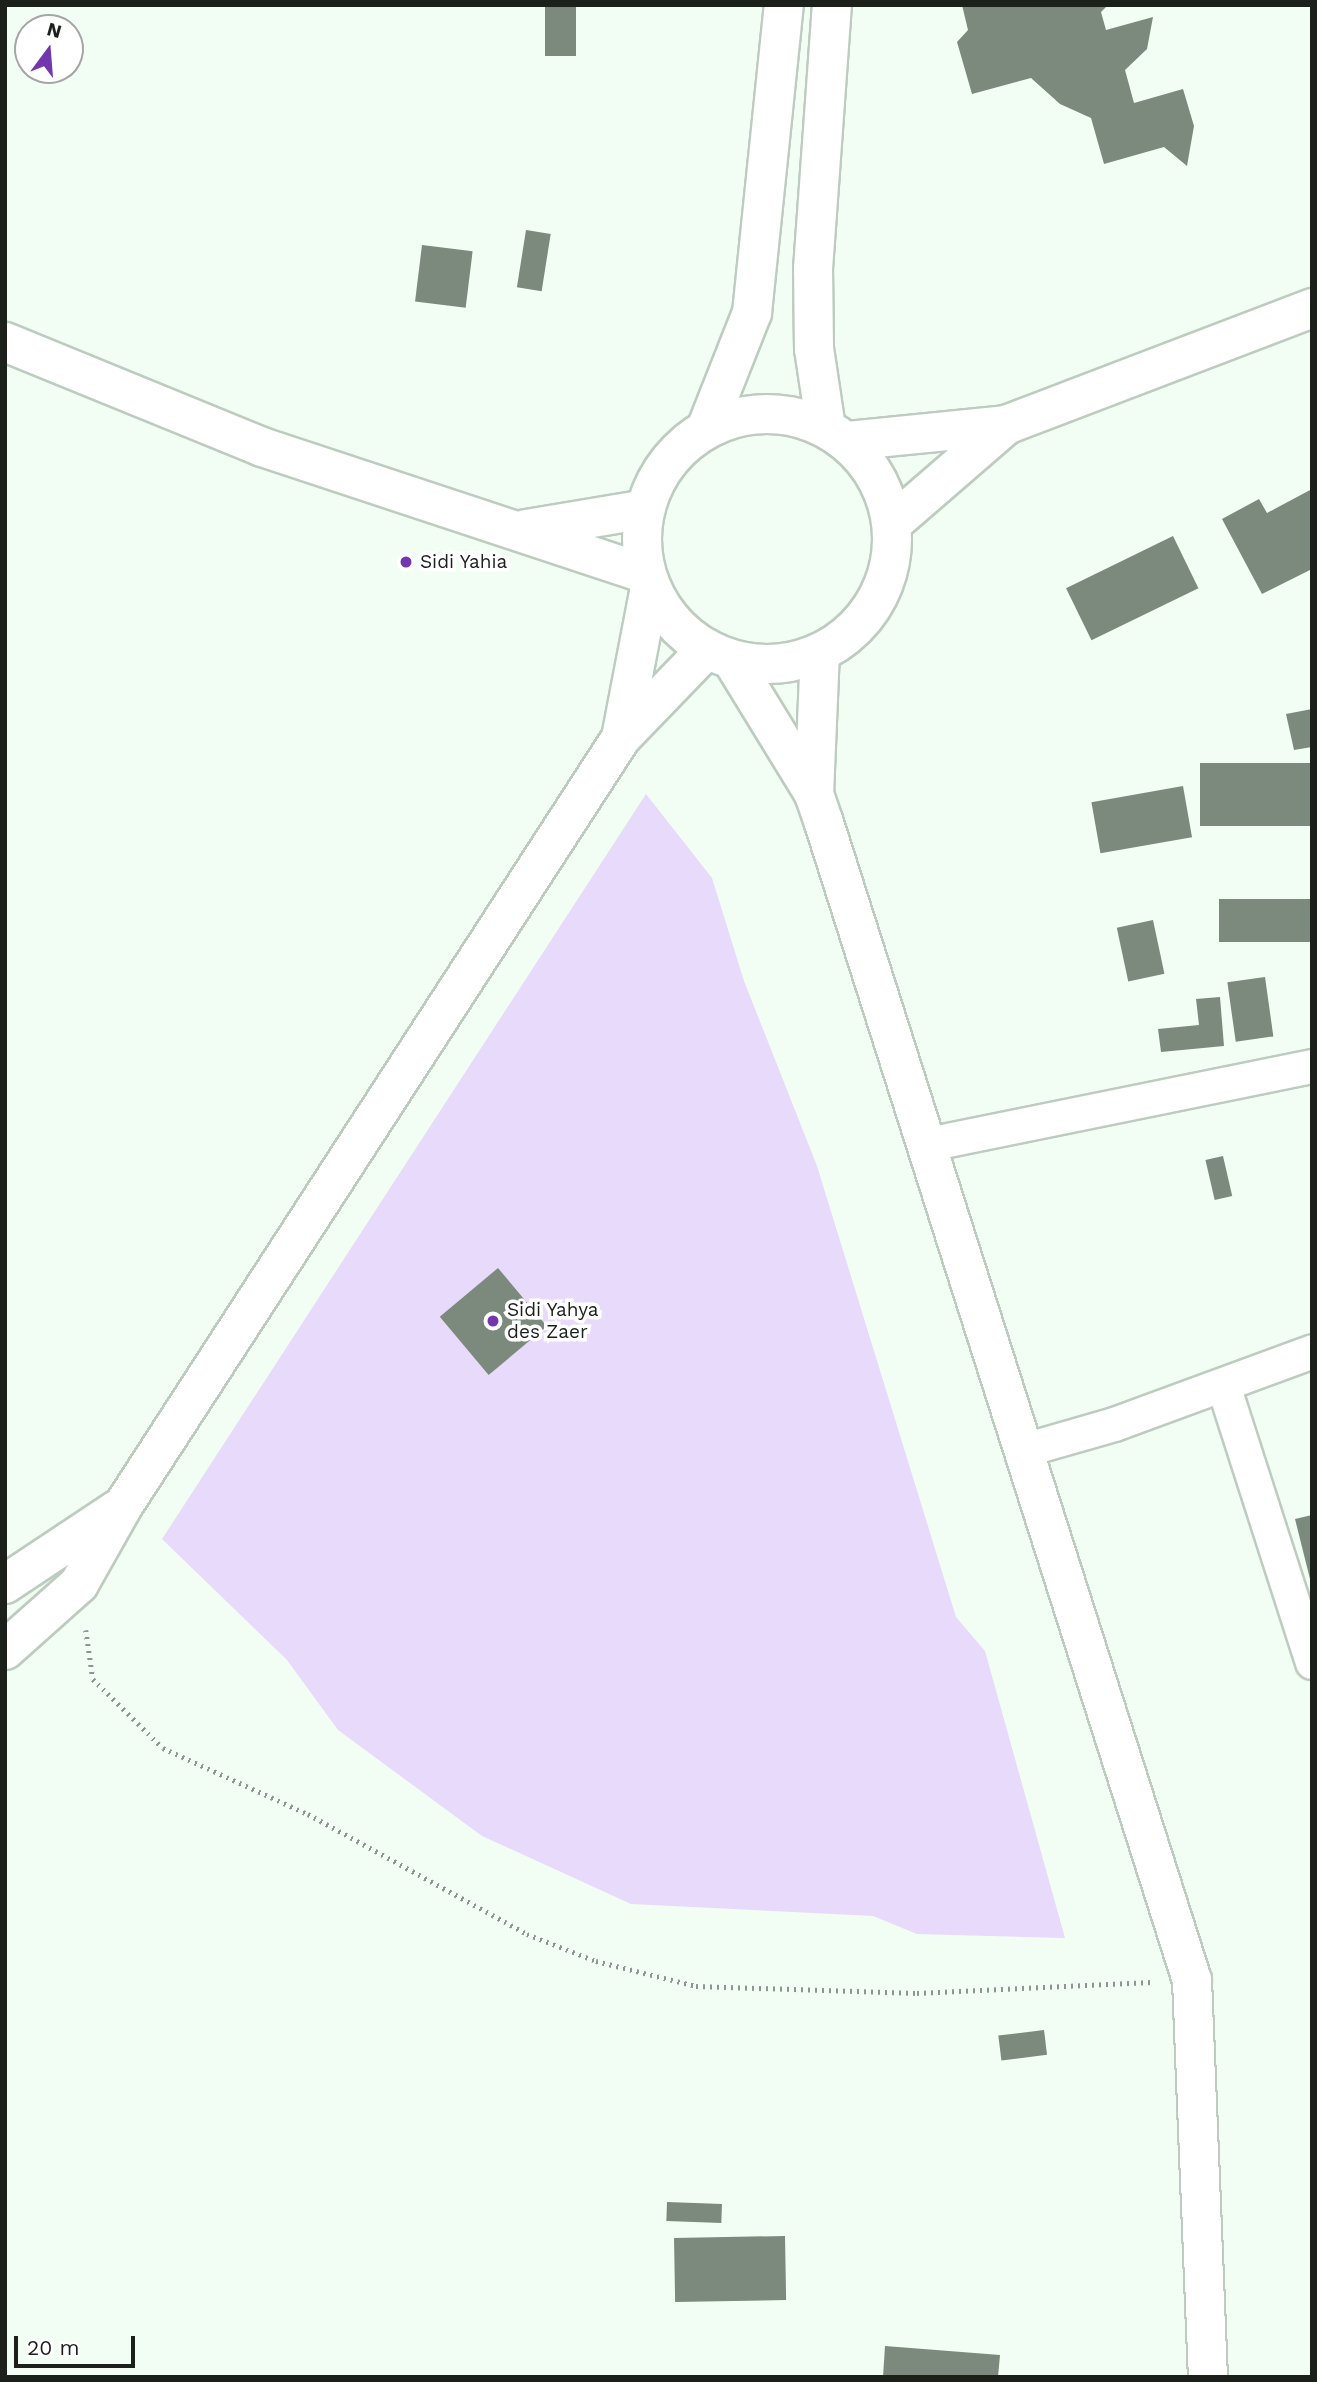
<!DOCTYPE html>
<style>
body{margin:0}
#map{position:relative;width:1317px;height:2382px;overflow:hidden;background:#f2fef3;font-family:"Work Sans",sans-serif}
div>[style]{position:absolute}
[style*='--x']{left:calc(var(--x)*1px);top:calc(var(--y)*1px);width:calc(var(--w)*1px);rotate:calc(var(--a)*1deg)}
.green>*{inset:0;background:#e7dafa}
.building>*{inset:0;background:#7c897d;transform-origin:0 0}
.path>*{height:4.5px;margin-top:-2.25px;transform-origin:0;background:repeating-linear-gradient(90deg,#8e978f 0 2px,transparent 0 7px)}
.roads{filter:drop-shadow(2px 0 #bdccbf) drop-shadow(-2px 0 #bdccbf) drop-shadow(0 2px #bdccbf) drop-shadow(0 -2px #bdccbf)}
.street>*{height:33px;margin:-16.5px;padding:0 16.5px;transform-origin:16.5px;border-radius:16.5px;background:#fff}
.secondary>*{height:38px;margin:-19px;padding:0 19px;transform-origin:19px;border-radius:19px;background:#fff}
.secondary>.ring{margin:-19px;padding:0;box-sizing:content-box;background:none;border:38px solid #fff;border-radius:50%}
.dots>*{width:19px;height:19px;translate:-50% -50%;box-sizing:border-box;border:4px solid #fff;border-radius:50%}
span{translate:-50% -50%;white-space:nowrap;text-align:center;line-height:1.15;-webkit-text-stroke:7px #fff;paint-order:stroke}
.poi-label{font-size:19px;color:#1b201b}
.left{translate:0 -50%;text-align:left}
.frame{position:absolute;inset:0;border:7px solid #1b201b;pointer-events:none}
.north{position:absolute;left:14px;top:14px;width:70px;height:70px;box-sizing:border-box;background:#fff;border:2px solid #a4a6a4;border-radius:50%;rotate:16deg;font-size:19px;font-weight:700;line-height:28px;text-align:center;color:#1b201b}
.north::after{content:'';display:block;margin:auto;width:24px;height:32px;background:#7337ad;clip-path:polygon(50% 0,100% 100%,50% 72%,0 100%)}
.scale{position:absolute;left:14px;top:2336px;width:121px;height:32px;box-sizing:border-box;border:4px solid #1b201b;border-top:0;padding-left:9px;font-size:21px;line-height:24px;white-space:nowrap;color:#1b201b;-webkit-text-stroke:5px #fff;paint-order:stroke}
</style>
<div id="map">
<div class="green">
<i style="clip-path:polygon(646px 794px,712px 878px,744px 981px,817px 1166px,956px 1617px,985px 1651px,1065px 1938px,917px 1934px,873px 1916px,631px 1904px,482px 1836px,338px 1730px,287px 1660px,162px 1539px)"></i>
</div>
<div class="building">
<i style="left:545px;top:5px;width:31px;height:51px"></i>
<i style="clip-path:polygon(962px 5px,1108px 5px,1101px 12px,1106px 30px,1153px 17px,1147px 49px,1125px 70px,1134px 103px,1183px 89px,1194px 126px,1187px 166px,1164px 147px,1104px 164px,1091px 118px,1060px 104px,1031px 78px,972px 94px,957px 42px,968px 30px)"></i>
<i style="left:526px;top:230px;width:25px;height:58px;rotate:9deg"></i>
<i style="left:422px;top:245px;width:51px;height:57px;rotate:7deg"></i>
<i style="clip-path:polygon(1312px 489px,1312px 569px,1262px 594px,1222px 519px,1259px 499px,1267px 513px)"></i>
<i style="left:1173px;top:536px;width:58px;height:119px;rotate:64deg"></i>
<i style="clip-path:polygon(1312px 709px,1312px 747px,1294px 750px,1286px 714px)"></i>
<i style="left:1312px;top:763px;width:63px;height:112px;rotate:90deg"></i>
<i style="left:1183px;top:786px;width:52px;height:93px;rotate:80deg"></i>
<i style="left:1312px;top:899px;width:43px;height:93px;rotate:90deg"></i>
<i style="left:1153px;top:920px;width:55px;height:37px;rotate:78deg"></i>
<i style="left:1265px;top:977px;width:60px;height:38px;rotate:82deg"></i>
<i style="clip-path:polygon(1220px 997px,1224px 1046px,1161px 1052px,1158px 1029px,1199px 1025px,1196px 999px)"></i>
<i style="left:1223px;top:1156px;width:41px;height:18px;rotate:77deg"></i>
<i style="left:498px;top:1268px;width:76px;height:76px;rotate:50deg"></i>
<i style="clip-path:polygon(1312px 1515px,1312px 1583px,1311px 1583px,1295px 1519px)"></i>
<i style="left:1044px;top:2030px;width:25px;height:46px;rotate:83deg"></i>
<i style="left:667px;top:2202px;width:55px;height:19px;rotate:2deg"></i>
<i style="left:785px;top:2236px;width:64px;height:111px;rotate:89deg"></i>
<i style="clip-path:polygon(885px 2346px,1000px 2355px,998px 2377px,883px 2377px)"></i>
</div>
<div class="path">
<i style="--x:86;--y:1630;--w:49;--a:81.9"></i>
<i style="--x:93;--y:1679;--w:98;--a:44.6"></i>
<i style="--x:163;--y:1748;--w:159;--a:24.5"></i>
<i style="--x:308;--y:1814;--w:250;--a:28.7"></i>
<i style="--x:527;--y:1934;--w:74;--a:21.4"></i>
<i style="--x:596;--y:1961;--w:103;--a:14"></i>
<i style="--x:696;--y:1986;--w:221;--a:1.8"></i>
<i style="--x:917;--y:1993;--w:235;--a:-2.7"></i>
</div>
<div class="roads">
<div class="street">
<i style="--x:928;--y:1144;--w:392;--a:-11.5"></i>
<i style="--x:1223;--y:1385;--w:291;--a:72.2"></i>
<i style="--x:1027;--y:1449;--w:91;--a:-16"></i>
<i style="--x:1114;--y:1424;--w:211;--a:-20.2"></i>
</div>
<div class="secondary">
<i style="--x:5;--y:342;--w:278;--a:22.2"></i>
<i style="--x:262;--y:447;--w:404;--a:18.3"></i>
<i class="ring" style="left:642px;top:414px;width:212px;height:212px"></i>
<i style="--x:826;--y:428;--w:80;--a:-98.6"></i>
<i style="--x:814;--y:349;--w:80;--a:-90.7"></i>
<i style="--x:813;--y:269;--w:265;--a:-85.9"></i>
<i style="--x:706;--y:429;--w:125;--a:-68.4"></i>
<i style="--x:752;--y:313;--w:310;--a:-84.1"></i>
<i style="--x:847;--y:441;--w:160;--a:-5.7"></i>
<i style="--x:1006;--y:425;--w:328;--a:-20.9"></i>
<i style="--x:893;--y:523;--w:150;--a:-40.9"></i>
<i style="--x:526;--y:529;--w:121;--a:-9.5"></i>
<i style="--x:732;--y:660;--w:157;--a:58.5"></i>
<i style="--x:814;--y:794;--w:31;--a:71"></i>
<i style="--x:824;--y:823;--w:1214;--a:72.36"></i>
<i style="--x:1192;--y:1980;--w:397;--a:87.7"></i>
<i style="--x:621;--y:738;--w:154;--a:-79.1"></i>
<i style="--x:814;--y:794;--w:141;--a:-87.6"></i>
<i style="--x:5;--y:1584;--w:136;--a:-33.6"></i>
<i style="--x:5;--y:1650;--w:99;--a:-41.7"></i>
<i style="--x:79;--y:1584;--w:90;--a:-60.6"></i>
<i style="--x:123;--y:1506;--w:915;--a:-57.04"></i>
<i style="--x:621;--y:738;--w:124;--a:-46"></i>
</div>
</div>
<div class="dots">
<i style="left:406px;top:562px;background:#7337ad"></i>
<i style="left:493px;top:1321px;background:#7337ad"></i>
</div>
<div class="poi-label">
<span class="left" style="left:420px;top:562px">Sidi Yahia</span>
<span class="left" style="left:507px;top:1321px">Sidi Yahya<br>des Zaer</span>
</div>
<div class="frame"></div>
<div class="north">N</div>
<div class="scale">20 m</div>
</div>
